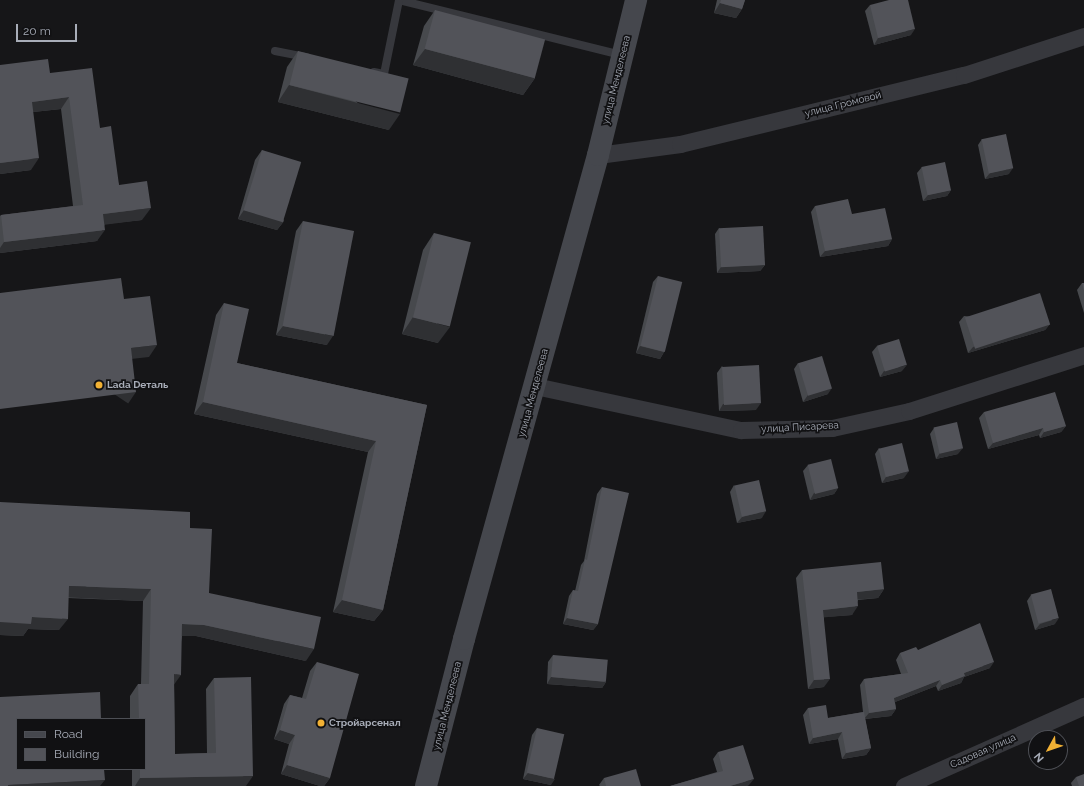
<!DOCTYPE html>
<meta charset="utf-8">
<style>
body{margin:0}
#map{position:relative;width:1084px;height:786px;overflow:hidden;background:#161618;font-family:Raleway,sans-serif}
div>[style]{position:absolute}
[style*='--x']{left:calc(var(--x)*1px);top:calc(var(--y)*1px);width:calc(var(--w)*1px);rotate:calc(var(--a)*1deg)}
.lane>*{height:8px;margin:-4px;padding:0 4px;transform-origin:4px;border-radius:4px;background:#37383d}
.street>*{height:17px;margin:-8.5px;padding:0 8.5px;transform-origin:8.5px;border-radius:8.5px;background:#37383d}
.secondary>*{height:22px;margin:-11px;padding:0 11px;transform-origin:11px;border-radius:11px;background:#45474d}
.wall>*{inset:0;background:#47494d}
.shaded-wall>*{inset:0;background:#2f3033;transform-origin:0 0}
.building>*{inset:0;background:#525359;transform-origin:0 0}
.dots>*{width:11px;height:11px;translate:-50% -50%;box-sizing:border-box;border:2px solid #111113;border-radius:50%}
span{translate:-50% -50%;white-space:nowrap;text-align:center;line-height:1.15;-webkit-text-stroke:3.5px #111113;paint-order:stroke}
.street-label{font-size:10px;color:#a8adb8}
.poi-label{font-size:10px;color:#a8adb8;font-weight:700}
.left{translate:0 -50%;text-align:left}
.legend{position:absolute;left:16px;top:718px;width:130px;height:52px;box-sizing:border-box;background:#111113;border:1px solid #4d4f55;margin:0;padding:5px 7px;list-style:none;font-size:12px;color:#a8adb8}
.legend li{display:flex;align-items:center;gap:8px;height:20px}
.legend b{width:20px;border:1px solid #4d4f55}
.north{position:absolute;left:1028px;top:730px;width:40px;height:40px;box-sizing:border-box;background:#111113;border:1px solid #4d4f55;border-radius:50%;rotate:230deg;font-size:11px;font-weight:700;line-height:16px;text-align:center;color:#a8adb8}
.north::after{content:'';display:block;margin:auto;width:14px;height:18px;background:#f2b134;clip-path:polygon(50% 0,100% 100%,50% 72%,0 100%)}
.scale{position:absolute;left:16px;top:24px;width:61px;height:18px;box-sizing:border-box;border:2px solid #a8adb8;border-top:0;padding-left:5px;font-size:12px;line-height:14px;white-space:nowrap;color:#a8adb8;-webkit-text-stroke:3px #111113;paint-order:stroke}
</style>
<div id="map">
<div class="lane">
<i style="--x:399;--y:0;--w:230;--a:13.9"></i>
<i style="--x:275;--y:51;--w:32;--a:11"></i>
<i style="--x:374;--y:72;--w:10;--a:11"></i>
<i style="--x:384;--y:74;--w:76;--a:-78.5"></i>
</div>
<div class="street">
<i style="--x:598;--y:155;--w:83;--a:-7.6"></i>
<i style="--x:680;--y:144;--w:292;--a:-13.7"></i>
<i style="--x:964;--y:75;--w:126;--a:-18"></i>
<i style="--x:535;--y:386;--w:211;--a:12.1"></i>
<i style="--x:741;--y:430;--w:91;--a:-1.3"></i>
<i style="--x:832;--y:428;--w:79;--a:-12.4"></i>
<i style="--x:909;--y:411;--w:184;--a:-17.7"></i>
<i style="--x:904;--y:786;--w:197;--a:-24"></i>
</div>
<div class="secondary">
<i style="--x:426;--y:786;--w:152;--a:-75.5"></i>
<i style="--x:464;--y:639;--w:502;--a:-74.52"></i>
<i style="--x:598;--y:155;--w:160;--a:-76.2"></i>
</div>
<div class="wall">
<i style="clip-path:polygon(717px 0,745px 0,742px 9px,736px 18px,714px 13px)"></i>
<i style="clip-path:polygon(870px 5px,911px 35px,874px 45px,865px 11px)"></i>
<i style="clip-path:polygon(435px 10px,535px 78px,523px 95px,413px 65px,424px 26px)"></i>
<i style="clip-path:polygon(298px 51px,389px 130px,278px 102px,287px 67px)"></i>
<i style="clip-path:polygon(0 65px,50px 73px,100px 128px,119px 185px,142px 220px,105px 224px,97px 241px,0 253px,0 216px,1px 215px,73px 206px,61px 109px,33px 112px,31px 170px,0 174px)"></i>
<i style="clip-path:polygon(982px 139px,1009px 174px,985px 179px,978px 145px)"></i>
<i style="clip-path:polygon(262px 150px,284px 221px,277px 230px,238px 219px,255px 160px)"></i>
<i style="clip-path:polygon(922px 167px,951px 190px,947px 196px,923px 201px,917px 173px)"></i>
<i style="clip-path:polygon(815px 206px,892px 239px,888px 246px,820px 257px,811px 212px)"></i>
<i style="clip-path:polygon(303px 221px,327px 345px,276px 335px,296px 231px)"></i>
<i style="clip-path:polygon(719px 228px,765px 265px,760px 271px,717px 273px,715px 234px)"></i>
<i style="clip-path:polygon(434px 233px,438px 343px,402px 334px,423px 250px)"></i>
<i style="clip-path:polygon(658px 276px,664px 352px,660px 359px,636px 353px,653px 282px)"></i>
<i style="clip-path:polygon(1082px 283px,1084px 283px,1084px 313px,1077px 290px)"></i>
<i style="clip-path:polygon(224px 303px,237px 363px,427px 405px,383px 610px,374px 621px,333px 612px,368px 452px,194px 414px,216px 315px)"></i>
<i style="clip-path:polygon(964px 316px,1050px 324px,1045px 330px,968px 353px,959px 322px)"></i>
<i style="clip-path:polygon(877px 346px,902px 371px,880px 377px,872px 352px)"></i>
<i style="clip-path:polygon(798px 363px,828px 394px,803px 402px,794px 369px)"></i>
<i style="clip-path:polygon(722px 366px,756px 410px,719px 411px,717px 373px)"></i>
<i style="clip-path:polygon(984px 412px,1066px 426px,1061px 432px,1040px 438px,1039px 435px,988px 449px,979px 418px)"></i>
<i style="clip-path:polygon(934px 428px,958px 454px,936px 459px,930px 434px)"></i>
<i style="clip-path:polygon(879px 448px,904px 478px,882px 483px,875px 454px)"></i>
<i style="clip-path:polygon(808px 465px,838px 488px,834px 494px,810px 500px,803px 471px)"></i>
<i style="clip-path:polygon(734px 485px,762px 518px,737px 523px,730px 492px)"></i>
<i style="clip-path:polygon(602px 487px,598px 624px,593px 630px,563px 624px,569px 596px,573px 590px,575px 591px,581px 565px,584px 561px,597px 494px)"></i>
<i style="clip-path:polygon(190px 528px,209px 593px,306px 661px,196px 636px,182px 636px,174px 684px,175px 754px,207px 753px,206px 689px,214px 678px,246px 786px,132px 786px,132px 769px,145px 769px,145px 719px,130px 719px,130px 696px,138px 684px,141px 684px,143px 601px,68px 598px,59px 630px,28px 629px,23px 636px,0 635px)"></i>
<i style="clip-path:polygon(802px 570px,884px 589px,878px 598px,858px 600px,852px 615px,824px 617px,824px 687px,808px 689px,796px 578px)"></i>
<i style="clip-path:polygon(1031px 595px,1055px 624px,1035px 630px,1027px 601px)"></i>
<i style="clip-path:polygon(918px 650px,990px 668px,964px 677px,961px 683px,938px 691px,936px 686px,895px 702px,896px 709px,891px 716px,865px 719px,871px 748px,866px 755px,842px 759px,838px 739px,809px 744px,803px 715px,808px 708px,828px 718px,863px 712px,860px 685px,864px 679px,901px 674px,896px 660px,900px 653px)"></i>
<i style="clip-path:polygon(553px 655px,606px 682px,602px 688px,547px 684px,548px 662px)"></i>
<i style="clip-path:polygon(317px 662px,330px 778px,324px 786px,320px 786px,281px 774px,289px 744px,274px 739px,284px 704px,290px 695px,302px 698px,310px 671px)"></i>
<i style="clip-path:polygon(537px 728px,551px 785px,523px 779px,532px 735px)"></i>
<i style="clip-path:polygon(718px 752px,749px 785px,746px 786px,670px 786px,717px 772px,713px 759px)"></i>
<i style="clip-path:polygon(1076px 777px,1084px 786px,1072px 786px,1071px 783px)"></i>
<i style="clip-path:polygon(604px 778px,641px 786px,600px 786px,599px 785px)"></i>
</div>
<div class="shaded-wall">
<i style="clip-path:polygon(720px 3px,742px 9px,736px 18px,714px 13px)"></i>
<i style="clip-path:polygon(915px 29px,911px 35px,874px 45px,878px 38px)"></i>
<i style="clip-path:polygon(425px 49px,535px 78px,523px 95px,413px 65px)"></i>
<i style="clip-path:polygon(289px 85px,400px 114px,389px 130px,278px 102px)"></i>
<i style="clip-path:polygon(69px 97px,61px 109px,24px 113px,32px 102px)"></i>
<i style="clip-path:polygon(39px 158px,31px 170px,0 174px,0 163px)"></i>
<i style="clip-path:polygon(1013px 168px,1009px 174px,985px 179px,990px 173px)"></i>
<i style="clip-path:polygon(951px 190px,947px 196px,923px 201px,928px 195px)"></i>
<i style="clip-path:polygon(151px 208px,142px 220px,95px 226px,103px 214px)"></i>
<i style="clip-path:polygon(244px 210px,284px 221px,277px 230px,238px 219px)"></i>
<i style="clip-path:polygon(105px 230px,97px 241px,0 253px,0 248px,4px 242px)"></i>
<i style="clip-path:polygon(892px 239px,888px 246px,820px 257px,825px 251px)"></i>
<i style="clip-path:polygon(765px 265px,760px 271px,717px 273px,721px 267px)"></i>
<i style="clip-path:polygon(413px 317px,450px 327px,438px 343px,402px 334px)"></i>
<i style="clip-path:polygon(1050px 324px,1045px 330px,968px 353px,973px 347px)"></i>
<i style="clip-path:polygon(283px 326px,333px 336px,327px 345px,276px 335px)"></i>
<i style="clip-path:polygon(157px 345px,149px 357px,122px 360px,131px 348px)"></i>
<i style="clip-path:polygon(640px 346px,664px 352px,660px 359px,636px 353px)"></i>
<i style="clip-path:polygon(907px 365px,902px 371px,880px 377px,884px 371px)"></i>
<i style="clip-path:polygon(832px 388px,828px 394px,803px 402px,808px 395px)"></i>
<i style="left:136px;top:392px;width:14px;height:137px;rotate:124deg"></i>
<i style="clip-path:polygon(203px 402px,376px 441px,368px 452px,194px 414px)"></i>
<i style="clip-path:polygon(761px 403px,756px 410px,719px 411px,723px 404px)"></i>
<i style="clip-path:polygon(1066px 426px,1061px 432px,1040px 438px,1044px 432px)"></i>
<i style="clip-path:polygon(1043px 428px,1039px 435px,988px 449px,993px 443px)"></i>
<i style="clip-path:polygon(963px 448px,958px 454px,936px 459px,940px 453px)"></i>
<i style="clip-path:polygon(909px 471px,904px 478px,882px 483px,886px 477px)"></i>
<i style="clip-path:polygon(838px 488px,834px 494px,810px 500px,814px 493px)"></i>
<i style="clip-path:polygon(766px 511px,762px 518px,737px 523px,742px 517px)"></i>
<i style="clip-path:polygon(69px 586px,151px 589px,143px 601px,61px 597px)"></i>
<i style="clip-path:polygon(884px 589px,878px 598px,851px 600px,857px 592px)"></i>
<i style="clip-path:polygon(342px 600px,383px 610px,374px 621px,333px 612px)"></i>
<i style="clip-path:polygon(858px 606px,852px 615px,817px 618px,823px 610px)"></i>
<i style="clip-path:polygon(32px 617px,68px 619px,59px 630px,28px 629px,23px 636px,0 635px,0 622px)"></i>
<i style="clip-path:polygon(567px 618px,598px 624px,593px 630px,563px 624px)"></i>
<i style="clip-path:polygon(1059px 618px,1055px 624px,1035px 630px,1040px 624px)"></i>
<i style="clip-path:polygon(182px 624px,204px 625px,314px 649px,306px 661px,196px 636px,174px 636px)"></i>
<i style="clip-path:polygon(994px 662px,990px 668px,964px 677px,961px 683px,938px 691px,942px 685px,964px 673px)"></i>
<i style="clip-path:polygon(174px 674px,181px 675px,173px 686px)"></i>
<i style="clip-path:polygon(551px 677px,606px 682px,602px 688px,547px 684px)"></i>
<i style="clip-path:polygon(830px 679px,824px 687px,808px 689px,814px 680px)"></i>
<i style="clip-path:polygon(940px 680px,936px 686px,890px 704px,894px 698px)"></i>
<i style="clip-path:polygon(896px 709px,891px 716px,864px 719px,869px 713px)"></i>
<i style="clip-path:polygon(280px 730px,295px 735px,289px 744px,274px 739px)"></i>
<i style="clip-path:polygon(842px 732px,838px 739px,809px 744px,813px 738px)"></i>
<i style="clip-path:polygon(871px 748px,866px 755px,842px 759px,846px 753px)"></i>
<i style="clip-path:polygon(287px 765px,330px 778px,324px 786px,320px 786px,281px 774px)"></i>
<i style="clip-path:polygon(528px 773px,555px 779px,551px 785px,523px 779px)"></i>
<i style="clip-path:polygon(253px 776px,246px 786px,135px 786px,140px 778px)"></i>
<i style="clip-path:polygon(754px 779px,749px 785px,746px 786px,730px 786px)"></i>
<i style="clip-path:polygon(105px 780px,100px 786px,7px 786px,8px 785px)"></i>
</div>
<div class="building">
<i style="clip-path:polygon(721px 0,745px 0,742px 9px,720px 3px)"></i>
<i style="clip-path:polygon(889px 0,908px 0,915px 29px,878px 38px,870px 5px)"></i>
<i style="left:435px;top:10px;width:114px;height:40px;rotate:15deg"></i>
<i style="left:298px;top:51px;width:114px;height:35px;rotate:14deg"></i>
<i style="clip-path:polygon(48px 59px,50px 73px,92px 68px,100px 128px,111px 126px,119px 185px,147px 181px,151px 208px,103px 214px,105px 230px,4px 242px,1px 215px,83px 205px,69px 97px,32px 102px,39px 158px,0 163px,0 65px)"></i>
<i style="left:1006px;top:134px;width:35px;height:25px;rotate:78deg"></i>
<i style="left:262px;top:150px;width:41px;height:63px;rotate:17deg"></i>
<i style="left:945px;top:162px;width:29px;height:24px;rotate:78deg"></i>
<i style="clip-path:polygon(848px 199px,852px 214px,885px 208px,892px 239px,825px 251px,815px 206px)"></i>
<i style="left:303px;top:221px;width:52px;height:107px;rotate:11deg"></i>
<i style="left:763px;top:226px;width:39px;height:44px;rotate:87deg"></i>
<i style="left:434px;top:233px;width:38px;height:87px;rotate:14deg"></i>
<i style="left:658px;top:276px;width:25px;height:72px;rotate:14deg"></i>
<i style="clip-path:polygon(121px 278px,124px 299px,150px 296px,157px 345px,131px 348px,136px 392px,0 409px,0 293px)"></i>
<i style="clip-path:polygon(1082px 283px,1084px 283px,1084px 291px)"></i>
<i style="left:1040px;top:293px;width:33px;height:79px;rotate:72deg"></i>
<i style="clip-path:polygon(224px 303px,249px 309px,237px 363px,427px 405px,383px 610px,342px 600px,376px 441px,203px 402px)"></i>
<i style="left:899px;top:339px;width:27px;height:23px;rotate:73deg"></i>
<i style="left:822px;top:356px;width:34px;height:25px;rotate:73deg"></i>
<i style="left:759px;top:365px;width:38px;height:37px;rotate:87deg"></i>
<i style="clip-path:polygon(1055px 392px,1066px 426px,1044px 432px,1043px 428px,993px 443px,984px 412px)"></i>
<i style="left:957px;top:422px;width:27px;height:24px;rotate:77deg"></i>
<i style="left:902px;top:443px;width:29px;height:24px;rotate:76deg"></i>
<i style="left:831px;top:459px;width:30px;height:24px;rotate:76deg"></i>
<i style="left:759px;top:480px;width:32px;height:25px;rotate:77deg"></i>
<i style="clip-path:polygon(602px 487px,629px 493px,598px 624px,567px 618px,573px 590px,578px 591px,585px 559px,587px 560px)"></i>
<i style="clip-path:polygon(0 502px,190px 512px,190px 528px,212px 529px,209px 593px,321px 617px,314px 649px,204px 625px,182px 624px,181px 675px,174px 674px,175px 754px,216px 753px,214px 678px,251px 677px,253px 776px,140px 778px,140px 769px,145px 769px,145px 719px,139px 719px,138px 684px,149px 684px,151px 589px,69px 586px,68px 619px,32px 617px,31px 624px,0 622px)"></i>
<i style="clip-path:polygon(881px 562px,884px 589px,857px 592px,858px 606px,823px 610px,830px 679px,814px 680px,802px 570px)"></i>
<i style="left:1051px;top:589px;width:30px;height:21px;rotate:75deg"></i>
<i style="clip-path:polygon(980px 623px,994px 662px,964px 673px,965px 676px,942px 685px,940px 680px,894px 698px,896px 709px,869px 713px,864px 679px,908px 673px,900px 653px,916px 647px,918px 650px)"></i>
<i style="left:553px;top:655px;width:55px;height:22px;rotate:5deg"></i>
<i style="clip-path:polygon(317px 662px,359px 674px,330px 778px,287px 765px,295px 735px,280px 730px,290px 695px,306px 699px)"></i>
<i style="clip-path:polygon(100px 692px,101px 719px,17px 719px,17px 769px,104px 769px,105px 780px,8px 785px,8px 786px,0 786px,0 697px)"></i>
<i style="clip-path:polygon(826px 705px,828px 718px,864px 712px,871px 748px,846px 753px,842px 732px,813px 738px,808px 708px)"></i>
<i style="left:537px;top:728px;width:28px;height:46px;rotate:13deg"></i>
<i style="clip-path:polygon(743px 745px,754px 779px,730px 786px,670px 786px,723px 771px,718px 752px)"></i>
<i style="clip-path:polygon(636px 769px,641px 786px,606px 786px,604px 778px)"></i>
<i style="clip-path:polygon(1084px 774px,1084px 786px,1079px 786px,1076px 777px)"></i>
</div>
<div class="dots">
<i style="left:99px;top:385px;background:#f2b134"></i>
<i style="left:321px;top:723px;background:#f2b134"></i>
</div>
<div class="street-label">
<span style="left:616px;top:80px;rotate:-76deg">улица Менделеева</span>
<span style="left:843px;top:104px;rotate:-14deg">улица Громовой</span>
<span style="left:533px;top:393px;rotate:-75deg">улица Менделеева</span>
<span style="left:800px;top:427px;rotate:-3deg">улица Писарева</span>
<span style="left:447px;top:706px;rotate:-76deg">улица Менделеева</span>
<span style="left:983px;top:751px;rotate:-24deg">Садовая улица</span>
</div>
<div class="poi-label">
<span class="left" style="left:107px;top:385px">Lada Dеталь</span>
<span class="left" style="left:329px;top:723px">Стройарсенал</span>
</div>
<ul class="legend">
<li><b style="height:5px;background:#45474d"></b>Road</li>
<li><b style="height:11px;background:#525359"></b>Building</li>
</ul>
<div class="north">N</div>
<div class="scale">20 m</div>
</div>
